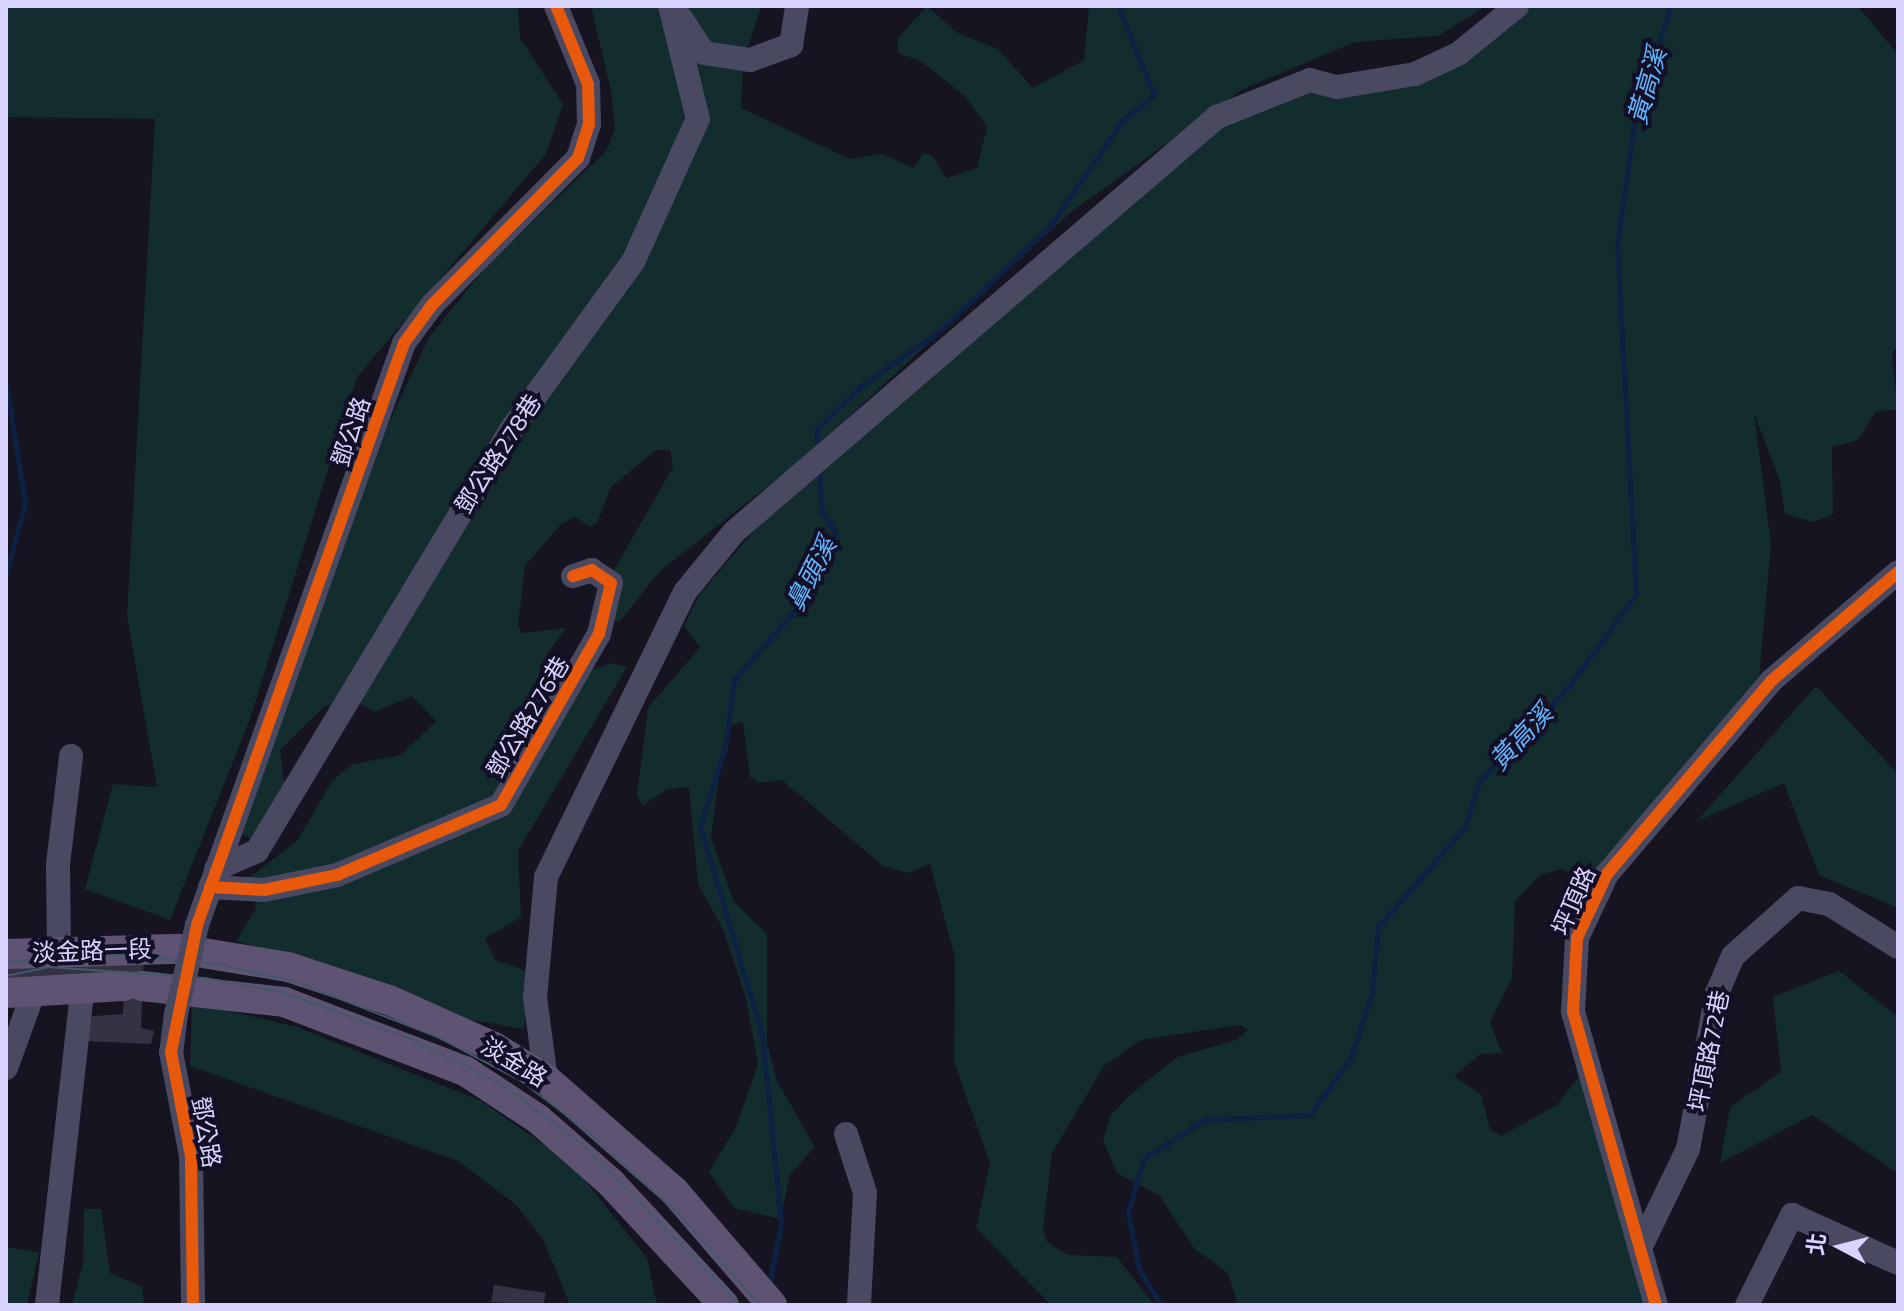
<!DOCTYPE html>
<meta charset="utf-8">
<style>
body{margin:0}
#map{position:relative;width:1904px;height:1311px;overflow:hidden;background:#161421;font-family:"Titillium Web","Noto Sans TC",sans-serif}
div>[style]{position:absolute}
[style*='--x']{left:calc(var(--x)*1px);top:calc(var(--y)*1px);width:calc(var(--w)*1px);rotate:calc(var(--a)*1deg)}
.green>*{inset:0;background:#132c2d}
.stream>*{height:5px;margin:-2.5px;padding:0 2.5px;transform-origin:2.5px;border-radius:2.5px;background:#0d2144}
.building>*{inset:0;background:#343243}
.minor>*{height:24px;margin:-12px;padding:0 12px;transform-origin:12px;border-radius:12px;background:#4a4962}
.major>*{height:30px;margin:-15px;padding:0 15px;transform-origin:15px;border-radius:15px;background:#5e5373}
.tram>*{height:2px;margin:-1px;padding:0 1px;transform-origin:1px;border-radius:1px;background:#43596b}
.minor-bridge>*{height:24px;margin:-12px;padding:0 12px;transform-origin:12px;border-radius:12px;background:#4a4962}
.cycleway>*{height:12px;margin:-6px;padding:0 6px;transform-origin:6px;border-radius:6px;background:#e8590c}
span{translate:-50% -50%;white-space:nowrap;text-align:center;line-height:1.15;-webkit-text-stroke:8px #130f26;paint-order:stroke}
.street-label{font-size:24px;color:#d9d4ff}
.water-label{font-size:26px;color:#62b6ff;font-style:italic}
.frame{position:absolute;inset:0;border:8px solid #d9d4ff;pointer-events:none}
.north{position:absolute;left:1800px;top:1207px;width:80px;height:80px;-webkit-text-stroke:6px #130f26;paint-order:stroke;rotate:277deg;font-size:22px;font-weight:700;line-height:32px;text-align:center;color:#d9d4ff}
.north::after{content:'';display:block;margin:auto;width:28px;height:36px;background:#d9d4ff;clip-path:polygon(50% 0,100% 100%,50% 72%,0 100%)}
</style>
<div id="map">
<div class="green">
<i style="clip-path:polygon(6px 6px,518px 6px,520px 38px,563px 104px,546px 154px,357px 377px,250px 719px,170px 920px,85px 889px,113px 784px,157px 787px,127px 616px,155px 119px,6px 117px)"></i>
<i style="clip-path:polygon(591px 6px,761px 6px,743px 64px,741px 108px,850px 159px,882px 154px,914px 168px,923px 153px,931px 155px,947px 178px,977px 168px,987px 127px,966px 97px,921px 61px,898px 53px,898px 38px,927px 6px,958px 33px,998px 49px,1033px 88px,1084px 60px,1089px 6px,1486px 6px,1438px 36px,1355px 42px,1243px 89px,1071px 212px,805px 457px,660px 571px,619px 622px,611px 620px,610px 577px,673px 467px,670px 450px,656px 450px,611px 487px,597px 523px,590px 527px,575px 517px,561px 524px,525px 566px,518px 626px,522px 633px,566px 628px,548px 653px,558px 682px,611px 663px,627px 667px,518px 851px,521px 917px,485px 938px,495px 960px,530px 972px,524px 1029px,471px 1020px,380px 983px,236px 941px,256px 908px,250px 877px,297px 841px,332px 781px,353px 764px,401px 755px,436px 721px,412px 696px,374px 712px,355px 700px,325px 706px,280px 750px,285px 788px,259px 842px,239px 833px,387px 427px,429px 337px,486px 267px,607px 150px,615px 128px,611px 91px)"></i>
<i style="clip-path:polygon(1512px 6px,1858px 6px,1898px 55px,1898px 343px,1892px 356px,1898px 409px,1876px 412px,1858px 440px,1832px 447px,1833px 514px,1814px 522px,1785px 514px,1780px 481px,1754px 413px,1771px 544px,1759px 678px,1595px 889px,1562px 869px,1540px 875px,1515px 901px,1512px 978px,1490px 1022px,1502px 1053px,1480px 1054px,1454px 1077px,1481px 1094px,1490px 1129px,1501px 1136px,1557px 1105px,1580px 1075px,1646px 1305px,1238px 1305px,1228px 1273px,1194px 1248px,1159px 1195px,1117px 1173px,1103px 1140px,1111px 1115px,1129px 1096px,1177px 1057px,1236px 1040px,1248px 1029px,1239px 1025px,1141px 1040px,1104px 1066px,1052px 1153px,1043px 1229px,1047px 1242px,1068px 1255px,1117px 1257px,1154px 1305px,1051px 1305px,976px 1228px,990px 1164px,954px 1061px,955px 958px,930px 864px,907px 873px,883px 866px,782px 780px,759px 783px,750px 777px,743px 722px,733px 724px,723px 744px,711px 838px,734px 902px,767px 934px,767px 1044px,777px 1081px,815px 1147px,790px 1175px,780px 1219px,734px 1208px,709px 1172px,736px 1127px,758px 1064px,746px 998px,723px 929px,698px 884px,689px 787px,667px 789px,642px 806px,637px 795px,648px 708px,700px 647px,684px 626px,700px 594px,814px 460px,1244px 106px,1438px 56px)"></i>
<i style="clip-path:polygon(1816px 686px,1898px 774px,1898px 908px,1819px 875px,1784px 783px,1697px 821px)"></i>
<i style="clip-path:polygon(1839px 971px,1898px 1017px,1898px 1173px,1812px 1115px,1720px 1163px,1730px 1107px,1781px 1072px,1773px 997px)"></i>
<i style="clip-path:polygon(192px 1002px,297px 1027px,481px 1101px,572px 1164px,647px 1258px,657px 1305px,570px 1305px,543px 1239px,515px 1204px,458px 1161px,190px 1066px)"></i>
<i style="clip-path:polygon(84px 1209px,101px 1209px,110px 1273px,142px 1287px,144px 1305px,72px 1305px,83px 1263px)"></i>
<i style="clip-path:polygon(6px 1247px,39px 1252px,27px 1305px,6px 1305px)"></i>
</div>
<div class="stream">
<i style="--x:6;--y:383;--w:121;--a:81"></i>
<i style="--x:25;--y:503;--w:73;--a:105"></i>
<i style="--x:818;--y:449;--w:19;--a:-96"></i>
<i style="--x:816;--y:430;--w:63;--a:-44.4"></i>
<i style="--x:861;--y:386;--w:94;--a:-35"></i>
<i style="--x:938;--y:332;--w:156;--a:-43.4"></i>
<i style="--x:1051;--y:225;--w:126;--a:-55.7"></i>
<i style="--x:1122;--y:121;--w:41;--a:-39.1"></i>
<i style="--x:1154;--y:95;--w:96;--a:-112"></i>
<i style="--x:769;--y:1285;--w:63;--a:-79"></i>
<i style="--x:781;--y:1223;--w:190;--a:-95.7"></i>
<i style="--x:762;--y:1034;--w:217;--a:-106.6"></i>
<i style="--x:700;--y:826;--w:82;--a:-72.2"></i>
<i style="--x:725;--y:748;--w:69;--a:-82.5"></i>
<i style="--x:734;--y:680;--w:103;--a:-48.9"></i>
<i style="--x:802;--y:602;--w:77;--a:-63.8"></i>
<i style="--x:836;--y:533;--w:25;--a:-124"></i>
<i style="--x:822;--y:512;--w:41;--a:-94.2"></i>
<i style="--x:1161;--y:1305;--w:42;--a:-121.4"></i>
<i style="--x:1139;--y:1269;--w:58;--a:-100.9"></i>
<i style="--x:1128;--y:1212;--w:56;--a:-73.5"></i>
<i style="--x:1144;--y:1158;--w:71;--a:-32.3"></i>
<i style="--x:1204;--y:1120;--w:106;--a:-2.7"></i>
<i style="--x:1310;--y:1115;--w:71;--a:-54.7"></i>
<i style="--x:1351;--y:1057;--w:68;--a:-72.1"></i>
<i style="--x:1372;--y:992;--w:65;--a:-84.7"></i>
<i style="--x:1378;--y:927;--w:133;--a:-49"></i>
<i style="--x:1465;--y:827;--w:47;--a:-72.7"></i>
<i style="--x:1479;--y:782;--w:133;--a:-46.8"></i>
<i style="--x:1570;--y:685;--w:112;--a:-54"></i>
<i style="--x:1636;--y:594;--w:350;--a:-93.1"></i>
<i style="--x:1617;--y:245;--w:135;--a:-81.9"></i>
<i style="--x:1636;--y:111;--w:111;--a:-71.6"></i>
</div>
<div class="building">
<i style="clip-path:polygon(144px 951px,141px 1028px,154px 1031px,151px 1044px,84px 1041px,82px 1017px,123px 1014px,124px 983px,6px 992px,6px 957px)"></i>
<i style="clip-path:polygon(494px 1285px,546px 1293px,543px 1305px,491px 1302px)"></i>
</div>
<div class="minor">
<i style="--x:681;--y:18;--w:42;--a:56.7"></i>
<i style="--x:704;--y:53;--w:47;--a:8.7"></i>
<i style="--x:750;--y:60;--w:44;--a:-20.1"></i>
<i style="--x:791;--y:45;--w:39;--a:-81"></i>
<i style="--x:216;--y:869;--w:45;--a:-23.7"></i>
<i style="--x:257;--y:851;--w:490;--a:-58.9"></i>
<i style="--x:510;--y:431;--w:209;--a:-54"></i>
<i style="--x:633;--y:262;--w:157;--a:-65.6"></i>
<i style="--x:698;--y:119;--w:116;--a:-103.9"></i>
<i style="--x:210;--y:887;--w:54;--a:3.2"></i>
<i style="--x:264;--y:890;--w:75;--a:-11.6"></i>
<i style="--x:337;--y:875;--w:178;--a:-23.1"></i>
<i style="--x:501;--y:805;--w:197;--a:-60.2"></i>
<i style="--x:599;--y:634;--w:52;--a:-76.8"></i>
<i style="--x:611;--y:583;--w:23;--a:-146"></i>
<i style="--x:592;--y:570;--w:20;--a:162"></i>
<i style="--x:197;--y:925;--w:618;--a:-70.42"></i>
<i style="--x:404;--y:343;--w:47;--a:-53.6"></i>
<i style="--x:432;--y:305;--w:207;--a:-45.2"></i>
<i style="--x:578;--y:158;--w:36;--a:-72"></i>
<i style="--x:589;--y:124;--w:40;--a:-91.4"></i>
<i style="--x:588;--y:84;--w:84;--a:-112.3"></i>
<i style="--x:59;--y:949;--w:85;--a:-90.7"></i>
<i style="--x:58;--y:864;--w:109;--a:-83.1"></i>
<i style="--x:176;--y:1014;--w:38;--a:97"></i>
<i style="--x:171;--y:1052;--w:106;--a:79.1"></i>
<i style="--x:191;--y:1156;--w:149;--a:89.2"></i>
<i style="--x:6;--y:1068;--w:82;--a:-70"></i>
<i style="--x:546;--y:1079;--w:82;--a:-97.7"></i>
<i style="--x:535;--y:998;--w:121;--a:-84.8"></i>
<i style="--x:546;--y:877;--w:317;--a:-64"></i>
<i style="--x:685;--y:592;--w:77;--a:-50.8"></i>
<i style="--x:734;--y:532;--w:637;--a:-40.67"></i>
<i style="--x:1217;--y:117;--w:100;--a:-21.7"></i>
<i style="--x:1310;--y:80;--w:28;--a:15"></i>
<i style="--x:1337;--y:87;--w:79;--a:-9.5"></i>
<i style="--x:1415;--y:74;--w:47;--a:-24.9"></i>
<i style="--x:1458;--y:54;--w:76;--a:-39.1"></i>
<i style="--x:846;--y:1134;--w:62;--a:72.1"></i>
<i style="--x:865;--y:1193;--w:112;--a:93.1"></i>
<i style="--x:1643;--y:1242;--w:103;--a:-64.2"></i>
<i style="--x:1688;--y:1149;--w:159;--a:-79.5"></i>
<i style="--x:1717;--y:993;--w:40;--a:-66.6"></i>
<i style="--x:1733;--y:956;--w:87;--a:-41.7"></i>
<i style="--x:1798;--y:898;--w:32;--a:11"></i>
<i style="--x:1829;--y:904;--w:81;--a:31.9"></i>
<i style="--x:47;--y:1305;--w:321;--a:-83.6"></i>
<i style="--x:1656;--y:1305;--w:305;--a:-105.8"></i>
<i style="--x:1573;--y:1012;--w:74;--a:-86.9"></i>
<i style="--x:1577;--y:938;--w:71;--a:-64.9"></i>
<i style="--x:1607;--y:874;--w:253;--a:-49.6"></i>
<i style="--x:1771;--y:681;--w:167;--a:-40.6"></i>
<i style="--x:1747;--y:1305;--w:101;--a:-63.4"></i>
<i style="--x:1792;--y:1215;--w:116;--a:24.4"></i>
</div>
<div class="major">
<i style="--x:6;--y:954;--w:173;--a:-1.7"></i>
<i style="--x:179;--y:949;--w:110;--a:9.4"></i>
<i style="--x:288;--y:967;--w:106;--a:18.1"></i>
<i style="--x:389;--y:1000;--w:115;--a:24.1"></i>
<i style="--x:494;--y:1047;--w:61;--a:31.6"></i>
<i style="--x:546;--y:1079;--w:170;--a:41.2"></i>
<i style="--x:674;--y:1191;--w:150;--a:49.3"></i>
<i style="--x:142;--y:986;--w:143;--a:6.4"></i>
<i style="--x:284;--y:1002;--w:194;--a:20.9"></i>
<i style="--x:465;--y:1071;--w:87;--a:33.3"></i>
<i style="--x:538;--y:1119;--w:97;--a:41.2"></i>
<i style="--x:611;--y:1183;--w:166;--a:47.2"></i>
<i style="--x:6;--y:993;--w:118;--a:-3.4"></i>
</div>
<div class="tram">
<i style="--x:6;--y:962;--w:109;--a:-4.2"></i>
<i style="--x:115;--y:954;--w:101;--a:5.7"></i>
<i style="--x:216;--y:964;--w:83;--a:12.5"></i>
<i style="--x:297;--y:982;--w:154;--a:21.4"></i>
<i style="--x:440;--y:1038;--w:92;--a:28"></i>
<i style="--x:521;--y:1081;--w:83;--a:37.1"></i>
<i style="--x:587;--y:1131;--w:122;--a:42"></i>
<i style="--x:678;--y:1213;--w:123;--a:48.3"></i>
<i style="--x:6;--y:976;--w:44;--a:-11.8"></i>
<i style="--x:49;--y:967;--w:156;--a:4"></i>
<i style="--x:205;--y:978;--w:81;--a:10.6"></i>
<i style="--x:285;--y:993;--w:140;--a:20.1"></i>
<i style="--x:416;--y:1041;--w:97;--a:27.1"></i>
<i style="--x:502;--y:1085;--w:98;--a:36.3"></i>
<i style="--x:581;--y:1143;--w:227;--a:45.5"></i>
</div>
<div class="minor-bridge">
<i style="--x:176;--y:1014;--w:91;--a:-76.7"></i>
</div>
<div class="cycleway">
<i style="--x:210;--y:887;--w:54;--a:3.2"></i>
<i style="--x:264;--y:890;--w:75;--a:-11.6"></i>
<i style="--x:337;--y:875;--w:178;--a:-23.1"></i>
<i style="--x:501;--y:805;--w:197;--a:-60.2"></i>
<i style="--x:599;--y:634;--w:52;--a:-76.8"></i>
<i style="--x:611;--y:583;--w:23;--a:-146"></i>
<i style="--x:592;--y:570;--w:20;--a:162"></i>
<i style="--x:193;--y:1305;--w:149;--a:-90.8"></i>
<i style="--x:191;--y:1156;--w:106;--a:-100.9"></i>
<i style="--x:171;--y:1052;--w:130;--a:-78.4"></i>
<i style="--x:197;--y:925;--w:618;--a:-70.42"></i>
<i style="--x:404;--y:343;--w:47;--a:-53.6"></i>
<i style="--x:432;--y:305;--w:207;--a:-45.2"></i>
<i style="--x:578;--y:158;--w:36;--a:-72"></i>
<i style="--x:589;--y:124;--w:40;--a:-91.4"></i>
<i style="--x:588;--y:84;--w:84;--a:-112.3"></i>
<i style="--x:1656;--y:1305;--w:305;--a:-105.8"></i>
<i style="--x:1573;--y:1012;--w:74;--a:-86.9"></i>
<i style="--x:1577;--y:938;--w:71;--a:-64.9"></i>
<i style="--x:1607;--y:874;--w:253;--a:-49.6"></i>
<i style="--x:1771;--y:681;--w:167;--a:-40.6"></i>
</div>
<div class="street-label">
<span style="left:351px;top:432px;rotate:-71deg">鄧公路</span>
<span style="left:498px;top:454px;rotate:-57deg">鄧公路278巷</span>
<span style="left:528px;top:717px;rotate:-59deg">鄧公路276巷</span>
<span style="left:1574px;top:901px;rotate:-66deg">坪頂路</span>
<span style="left:92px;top:951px;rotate:-2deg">淡金路一段</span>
<span style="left:1709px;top:1051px;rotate:-79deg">坪頂路72巷</span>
<span style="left:514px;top:1062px;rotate:31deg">淡金路</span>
<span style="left:206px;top:1132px;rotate:80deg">鄧公路</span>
</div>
<div class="water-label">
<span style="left:1647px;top:86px;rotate:-74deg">黃高溪</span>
<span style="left:811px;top:574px;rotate:-63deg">鼻頭溪</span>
<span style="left:1521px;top:737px;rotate:-47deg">黃高溪</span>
</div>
<div class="frame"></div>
<div class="north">北</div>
</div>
